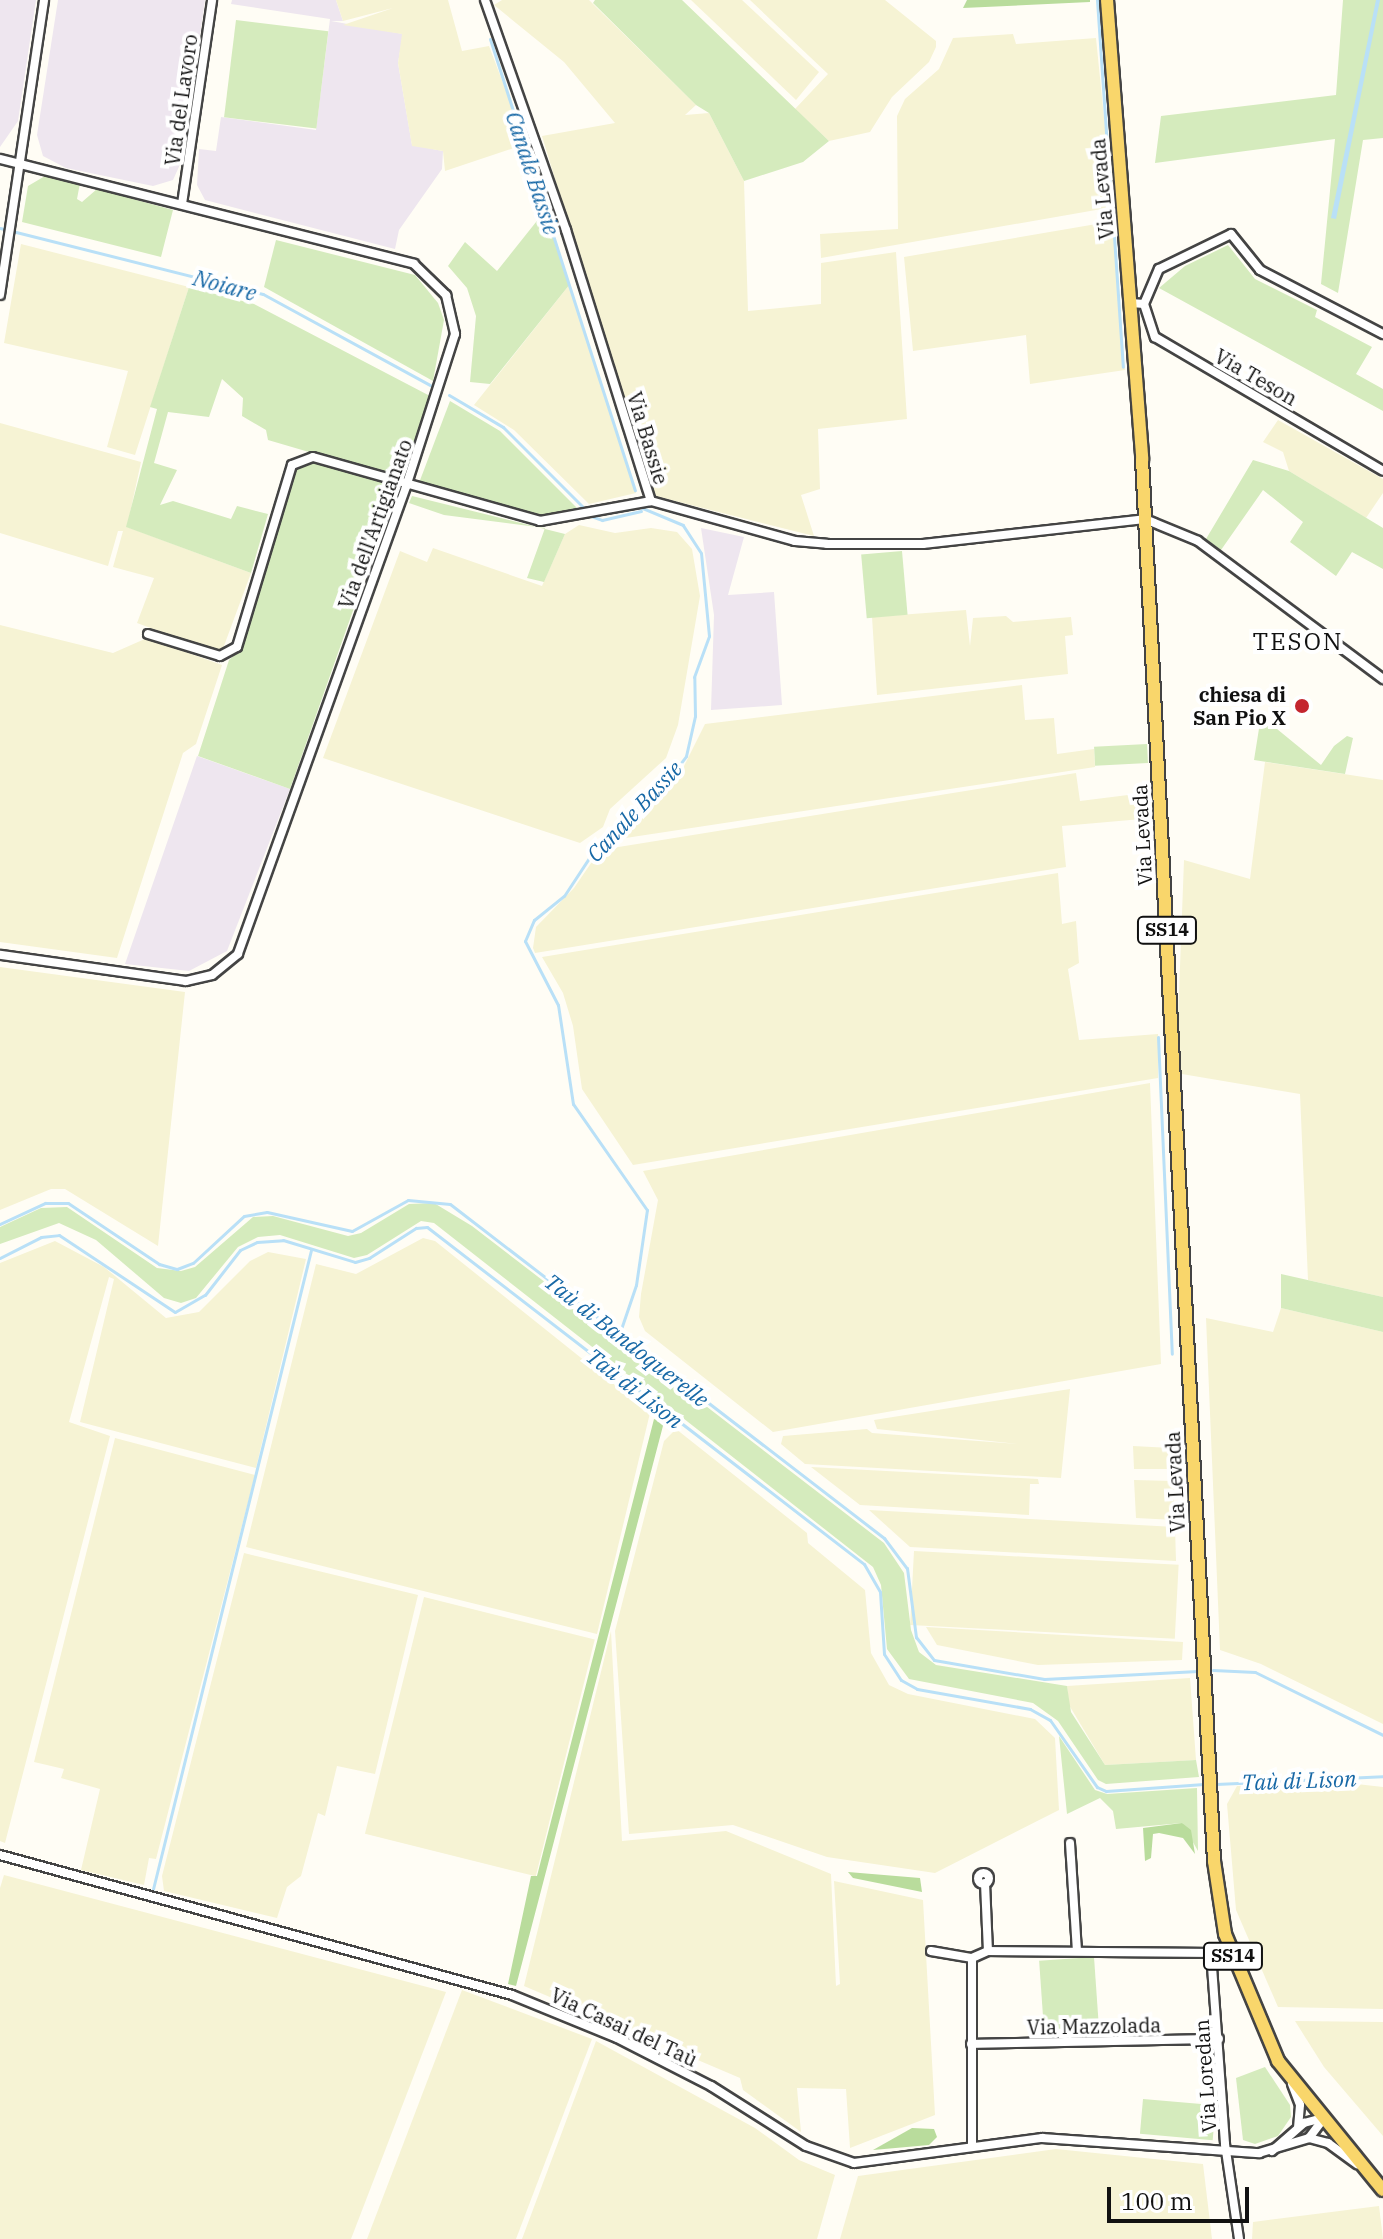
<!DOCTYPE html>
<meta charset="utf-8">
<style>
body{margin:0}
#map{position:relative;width:1383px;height:2239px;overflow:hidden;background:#fffdf5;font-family:"IBM Plex Serif",serif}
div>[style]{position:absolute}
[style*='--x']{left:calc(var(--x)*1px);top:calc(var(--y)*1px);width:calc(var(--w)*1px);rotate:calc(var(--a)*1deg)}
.industrial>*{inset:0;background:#eee6ef}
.farmland>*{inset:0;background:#f6f3d4;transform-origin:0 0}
.green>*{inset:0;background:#d5ebbd;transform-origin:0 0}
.forest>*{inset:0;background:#b9dc9c}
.water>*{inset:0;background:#b9e0f7}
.stream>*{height:3px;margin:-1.5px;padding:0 1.5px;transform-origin:1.5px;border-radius:1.5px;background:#b9e0f7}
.roads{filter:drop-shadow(2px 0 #444) drop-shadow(-2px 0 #444) drop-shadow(0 2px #444) drop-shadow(0 -2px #444)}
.street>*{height:8px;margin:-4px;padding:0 4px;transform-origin:4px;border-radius:4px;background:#fff}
.street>.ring{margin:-4px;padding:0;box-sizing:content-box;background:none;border:8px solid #fff;border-radius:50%}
.primary>*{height:12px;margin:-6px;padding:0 6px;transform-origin:6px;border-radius:6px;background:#f9d66b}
.dots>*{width:22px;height:22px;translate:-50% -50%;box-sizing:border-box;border:4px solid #fff;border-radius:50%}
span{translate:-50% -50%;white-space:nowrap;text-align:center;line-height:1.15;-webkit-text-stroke:8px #fff;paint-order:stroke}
.shield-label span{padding:2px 6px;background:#fff;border:2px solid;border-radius:6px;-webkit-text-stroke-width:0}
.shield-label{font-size:18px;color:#111;font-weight:700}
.street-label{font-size:20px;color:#111}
.poi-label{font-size:20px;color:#111;font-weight:700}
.right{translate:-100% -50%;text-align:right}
.water-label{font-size:22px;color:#1768a6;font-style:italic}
.quarter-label{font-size:24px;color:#111;letter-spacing:2px}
.scale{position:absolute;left:1107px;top:2187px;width:142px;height:36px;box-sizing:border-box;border:4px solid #111;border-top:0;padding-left:10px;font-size:24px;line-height:28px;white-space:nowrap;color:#111;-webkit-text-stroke:6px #fff;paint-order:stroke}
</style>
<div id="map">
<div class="industrial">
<i style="clip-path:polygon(0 0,36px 0,18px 121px,0 147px)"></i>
<i style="clip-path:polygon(58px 0,205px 0,182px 160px,173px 180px,153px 186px,66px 168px,43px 156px,37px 135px)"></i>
<i style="clip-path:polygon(232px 0,336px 0,343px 21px,331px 21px,403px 34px,398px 63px,412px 145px,443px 151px,442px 169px,399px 230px,395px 249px,205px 200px,197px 185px,199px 149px,216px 151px,221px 117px,316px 130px,330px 19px,231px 4px)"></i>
<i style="clip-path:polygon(701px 528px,744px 537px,728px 595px,774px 592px,782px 705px,711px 710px,714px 615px)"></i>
<i style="clip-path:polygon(197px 756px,290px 789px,227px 951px,189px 971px,125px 964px)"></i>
</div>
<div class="farmland">
<i style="clip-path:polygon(336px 0,448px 0,462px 51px,489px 46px,526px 144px,445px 171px,443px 151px,412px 146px,398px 63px,402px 34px,343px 25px,393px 8px,343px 21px)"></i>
<i style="clip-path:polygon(502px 0,589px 0,696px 105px,685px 115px,709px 113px,744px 181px,748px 311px,821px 304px,821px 263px,896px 252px,907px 419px,818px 429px,820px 489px,801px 495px,814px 536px,651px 495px,542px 136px,615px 123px,564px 62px,494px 5px)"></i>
<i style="clip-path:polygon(691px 0,742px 0,819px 72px,796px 100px)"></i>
<i style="clip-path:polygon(750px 0,885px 0,936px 41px,936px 47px,929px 62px,892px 97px,870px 132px,829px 141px,795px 109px,828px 74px)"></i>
<i style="clip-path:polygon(1013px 34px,1016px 44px,1096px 38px,1113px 207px,821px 258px,820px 234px,898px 229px,897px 116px,905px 99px,939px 69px,953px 38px)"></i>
<i style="clip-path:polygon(1114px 221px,1125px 370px,1030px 384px,1026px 335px,913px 351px,904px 257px)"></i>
<i style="clip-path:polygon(21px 244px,189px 287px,135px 455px,107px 447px,128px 371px,4px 343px)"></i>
<i style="clip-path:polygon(570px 284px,636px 493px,589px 504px,514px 430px,474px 405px)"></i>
<i style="clip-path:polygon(1278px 420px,1383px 479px,1383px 493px,1366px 518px,1289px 471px,1283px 452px,1263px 442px)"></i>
<i style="clip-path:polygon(0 423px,141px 462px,127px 527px,251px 573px,221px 654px,137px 623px,154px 578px,113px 567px,123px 531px,118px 531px,108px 566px,0 533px)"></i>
<i style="clip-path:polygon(579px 525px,615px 533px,651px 528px,677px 532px,692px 549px,700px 596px,678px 725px,666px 758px,610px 809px,603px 827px,580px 843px,323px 758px,400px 551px,427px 562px,433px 548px,542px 586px,565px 534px)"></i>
<i style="clip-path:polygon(966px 610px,970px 646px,973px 618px,1006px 616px,1013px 622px,1071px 617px,1073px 635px,1065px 636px,1068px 674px,877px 695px,872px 617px)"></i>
<i style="clip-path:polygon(0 625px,113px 653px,147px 638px,222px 665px,196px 744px,183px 753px,117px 958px,0 942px)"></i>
<i style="clip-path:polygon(1022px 685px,1025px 720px,1054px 718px,1057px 754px,1094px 749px,1095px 767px,619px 839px,677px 780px,705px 724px)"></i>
<i style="clip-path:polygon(1265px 762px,1383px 780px,1383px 1297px,1308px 1280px,1300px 1094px,1176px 1073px,1184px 860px,1250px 879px)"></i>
<i style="clip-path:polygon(1076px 773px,1080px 801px,1152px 792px,1153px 818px,1062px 826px,1066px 867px,535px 953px,533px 948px,536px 927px,574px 888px,600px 850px)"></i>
<i style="clip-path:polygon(1058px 873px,1062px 924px,1076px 921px,1079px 963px,1068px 969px,1079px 1040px,1158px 1034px,1158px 1078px,633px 1165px,582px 1089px,573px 1026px,563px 993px,542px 957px)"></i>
<i style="clip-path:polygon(0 967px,185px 992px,158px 1246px,65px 1189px,51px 1189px,0 1210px)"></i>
<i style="clip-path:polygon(1150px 1083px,1161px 1364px,773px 1432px,645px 1331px,639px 1317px,641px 1294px,658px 1200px,643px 1171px)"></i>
<i style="clip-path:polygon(423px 1238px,435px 1241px,650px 1413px,597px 1634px,246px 1547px,316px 1264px,356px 1274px)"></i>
<i style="clip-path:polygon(55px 1241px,104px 1267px,166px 1318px,199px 1312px,250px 1261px,268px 1252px,306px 1259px,256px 1468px,80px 1422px,114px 1279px,109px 1277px,69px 1422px,110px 1436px,5px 1843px,0 1841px,0 1263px)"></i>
<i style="clip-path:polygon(1281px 1308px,1383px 1332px,1383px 1724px,1261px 1664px,1220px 1650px,1206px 1318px,1273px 1332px)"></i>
<i style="clip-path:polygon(1070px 1389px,1061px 1478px,805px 1464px,781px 1444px,783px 1436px,867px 1429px,872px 1433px,1018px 1444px,877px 1429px,874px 1420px)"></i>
<i style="clip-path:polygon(676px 1429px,807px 1533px,808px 1543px,865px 1590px,871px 1653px,889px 1685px,908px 1694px,1035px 1719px,1055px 1738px,1059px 1810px,935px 1873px,827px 1857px,733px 1825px,629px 1834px,615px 1631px,664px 1441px)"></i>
<i style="clip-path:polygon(115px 1438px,255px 1475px,156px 1859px,149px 1858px,144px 1885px,81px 1870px,100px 1789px,61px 1778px,64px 1769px,34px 1762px)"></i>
<i style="clip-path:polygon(1133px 1446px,1171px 1448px,1173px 1469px,1134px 1469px)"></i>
<i style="clip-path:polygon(811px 1467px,1038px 1479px,1039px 1484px,1030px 1484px,1029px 1515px,860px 1505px)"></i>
<i style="clip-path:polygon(1134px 1480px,1173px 1481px,1175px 1520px,1136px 1518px)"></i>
<i style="clip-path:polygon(869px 1510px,1175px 1527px,1176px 1561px,910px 1547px)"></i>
<i style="left:914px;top:1551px;width:265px;height:74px;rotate:3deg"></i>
<i style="clip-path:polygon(244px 1553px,418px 1595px,375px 1774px,337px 1766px,325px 1816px,318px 1813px,301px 1876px,287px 1887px,277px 1918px,164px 1891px,162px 1876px)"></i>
<i style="left:424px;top:1597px;width:176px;height:244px;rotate:14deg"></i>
<i style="clip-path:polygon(926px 1627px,1183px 1642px,1182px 1660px,1038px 1665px,937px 1645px)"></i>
<i style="clip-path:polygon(611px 1631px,622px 1841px,726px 1831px,831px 1874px,836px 1986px,840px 1984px,834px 1881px,923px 1900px,935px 2115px,850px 2148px,846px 2089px,797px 2088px,801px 2132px,743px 2090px,740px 2078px,524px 1986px)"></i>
<i style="clip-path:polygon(1190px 1678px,1196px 1760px,1105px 1765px,1069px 1705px,1067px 1686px)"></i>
<i style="clip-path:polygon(1339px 1782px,1383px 1787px,1383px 2009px,1278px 2007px,1236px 1910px,1227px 1804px,1237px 1786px)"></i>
<i style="clip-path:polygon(4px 1875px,446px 1992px,351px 2239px,0 2239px,0 1888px)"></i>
<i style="clip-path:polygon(462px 1990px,592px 2039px,516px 2239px,367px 2239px)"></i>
<i style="clip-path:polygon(1295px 2021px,1383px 2022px,1383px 2136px,1324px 2067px)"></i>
<i style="clip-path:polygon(596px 2041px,755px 2128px,799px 2160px,835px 2175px,817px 2239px,522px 2239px)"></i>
<i style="clip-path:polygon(1056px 2149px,1203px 2164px,1212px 2239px,840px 2239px,858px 2176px)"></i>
<i style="clip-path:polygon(1379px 2206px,1383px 2239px,1252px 2239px,1253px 2222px)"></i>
</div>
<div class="green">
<i style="clip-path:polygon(595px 0,682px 0,829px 141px,803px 162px,744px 181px,709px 113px,696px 105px,593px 3px)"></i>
<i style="clip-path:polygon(1343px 0,1383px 0,1383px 138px,1363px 140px,1338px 293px,1321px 284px,1335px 139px,1155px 163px,1161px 116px,1336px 95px)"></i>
<i style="left:236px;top:20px;width:93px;height:98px;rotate:7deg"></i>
<i style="clip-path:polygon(45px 176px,80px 183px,77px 199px,82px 202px,97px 189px,173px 210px,161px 257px,22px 222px,28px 186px)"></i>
<i style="clip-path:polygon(544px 212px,570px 284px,490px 384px,470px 382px,476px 316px,467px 288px,448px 266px,465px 242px,497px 271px)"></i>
<i style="clip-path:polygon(276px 240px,415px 275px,438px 303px,444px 320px,433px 381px,264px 287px)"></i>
<i style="clip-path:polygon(1228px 245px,1255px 279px,1317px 310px,1315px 317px,1372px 347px,1356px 374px,1383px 389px,1383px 411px,1159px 288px,1185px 266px)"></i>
<i style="clip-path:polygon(189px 287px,254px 304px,430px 396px,401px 479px,268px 440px,266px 430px,242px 416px,243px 398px,222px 379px,209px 417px,168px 412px,154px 463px,177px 470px,160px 505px,173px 501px,231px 519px,237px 506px,268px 514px,251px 573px,126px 527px,157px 409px,150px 407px)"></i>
<i style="clip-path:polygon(450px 401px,500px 431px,577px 508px,537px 516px,419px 483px)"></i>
<i style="clip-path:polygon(1253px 460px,1289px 471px,1383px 528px,1383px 569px,1352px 552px,1336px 576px,1290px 542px,1303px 522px,1263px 490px,1221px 550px,1206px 539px)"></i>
<i style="clip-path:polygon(310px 461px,397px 486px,290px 789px,198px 756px,229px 660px,238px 652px,295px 468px)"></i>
<i style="clip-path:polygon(412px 496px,545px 529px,565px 534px,544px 582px,527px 578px,545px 528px,444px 515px,409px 503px)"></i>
<i style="left:902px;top:551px;width:64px;height:41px;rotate:85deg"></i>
<i style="clip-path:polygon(1261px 716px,1321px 765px,1334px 746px,1347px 736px,1353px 738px,1345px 774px,1254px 760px)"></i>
<i style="left:1147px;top:744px;width:19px;height:53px;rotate:87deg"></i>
<i style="clip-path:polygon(434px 1203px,472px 1226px,884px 1543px,904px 1573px,911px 1630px,919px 1652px,936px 1665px,1067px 1686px,1071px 1712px,1105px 1765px,1196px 1760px,1199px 1777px,1106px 1784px,1098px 1780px,1058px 1721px,1033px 1703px,909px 1679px,887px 1649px,881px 1585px,873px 1567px,434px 1223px,421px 1221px,367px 1255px,354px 1258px,280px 1235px,258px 1237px,238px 1247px,196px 1298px,181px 1303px,164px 1298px,96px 1240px,59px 1223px,0 1244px,0 1227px,41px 1208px,67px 1207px,157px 1268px,181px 1271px,195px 1267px,253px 1217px,273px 1216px,348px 1236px,361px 1233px,409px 1204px)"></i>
<i style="clip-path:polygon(1281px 1274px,1383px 1297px,1383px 1332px,1281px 1308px)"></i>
<i style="clip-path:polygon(1059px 1736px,1095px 1790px,1107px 1794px,1197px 1788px,1198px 1851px,1182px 1823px,1116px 1829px,1113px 1811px,1100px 1798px,1067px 1814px)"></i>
<i style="left:1094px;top:1957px;width:75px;height:55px;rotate:86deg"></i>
<i style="clip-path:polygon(1265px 2067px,1290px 2105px,1291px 2117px,1278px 2136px,1255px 2144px,1243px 2140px,1236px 2078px)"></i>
<i style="left:1143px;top:2099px;width:73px;height:35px;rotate:5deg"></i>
</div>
<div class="forest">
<i style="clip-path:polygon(967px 0,1090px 0,1090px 2px,963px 8px)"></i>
<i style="clip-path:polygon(654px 1419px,664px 1422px,516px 1986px,508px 1984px,531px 1876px,537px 1876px)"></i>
<i style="clip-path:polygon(1182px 1823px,1191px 1830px,1195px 1854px,1183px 1838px,1159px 1833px,1153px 1834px,1151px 1858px,1145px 1861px,1143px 1828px)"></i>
<i style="clip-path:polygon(848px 1872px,920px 1878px,922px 1892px,853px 1878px)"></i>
<i style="clip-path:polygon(912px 2128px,934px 2129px,937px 2137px,929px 2145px,873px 2150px)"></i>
</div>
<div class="water">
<i style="clip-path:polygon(1376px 0,1380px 0,1336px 219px,1331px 218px)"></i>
</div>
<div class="stream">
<i style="--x:1097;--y:0;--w:204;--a:86.1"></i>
<i style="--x:490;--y:39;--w:474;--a:72.2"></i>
<i style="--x:1113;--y:222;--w:145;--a:86.1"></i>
<i style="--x:0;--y:228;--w:271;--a:14.1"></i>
<i style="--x:263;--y:294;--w:192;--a:28.6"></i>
<i style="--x:449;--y:395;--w:63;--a:30.7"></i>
<i style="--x:503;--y:427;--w:112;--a:45"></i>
<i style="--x:591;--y:516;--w:12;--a:20"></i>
<i style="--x:602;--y:520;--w:40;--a:-13"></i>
<i style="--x:1158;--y:1037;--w:317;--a:87.5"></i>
<i style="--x:0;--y:1224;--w:50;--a:-25"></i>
<i style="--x:45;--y:1203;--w:23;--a:0"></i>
<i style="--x:68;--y:1203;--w:110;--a:33.8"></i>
<i style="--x:159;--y:1264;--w:19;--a:16"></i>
<i style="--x:177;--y:1269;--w:17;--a:-21"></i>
<i style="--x:193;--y:1263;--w:69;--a:-42.7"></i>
<i style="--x:244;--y:1216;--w:23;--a:-10"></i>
<i style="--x:267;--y:1212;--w:87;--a:12.6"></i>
<i style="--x:352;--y:1231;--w:64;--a:-29"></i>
<i style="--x:408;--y:1200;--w:42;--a:5.4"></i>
<i style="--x:450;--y:1204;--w:548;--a:37.58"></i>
<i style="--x:884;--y:1538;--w:38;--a:53"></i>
<i style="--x:907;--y:1568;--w:70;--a:82.6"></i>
<i style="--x:916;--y:1637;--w:29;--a:52"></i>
<i style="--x:934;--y:1660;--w:112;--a:9.8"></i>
<i style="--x:1044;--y:1679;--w:154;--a:-3"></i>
<i style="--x:0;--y:1258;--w:46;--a:-27.1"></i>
<i style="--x:41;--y:1237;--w:18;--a:-6"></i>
<i style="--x:59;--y:1235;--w:139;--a:33.6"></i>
<i style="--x:175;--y:1312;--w:34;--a:-30"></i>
<i style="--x:205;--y:1295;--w:57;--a:-52.1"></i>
<i style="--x:240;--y:1250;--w:19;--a:-25"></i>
<i style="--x:257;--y:1242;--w:26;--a:-4"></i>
<i style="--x:283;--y:1240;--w:75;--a:17"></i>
<i style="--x:355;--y:1262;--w:15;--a:-16"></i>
<i style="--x:369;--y:1258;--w:56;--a:-32.6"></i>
<i style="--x:416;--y:1228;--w:11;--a:-5"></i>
<i style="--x:427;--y:1227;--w:552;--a:37.64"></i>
<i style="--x:864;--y:1564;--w:32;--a:60"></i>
<i style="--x:880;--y:1592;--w:62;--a:86.3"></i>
<i style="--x:884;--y:1654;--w:31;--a:57"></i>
<i style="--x:901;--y:1680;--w:18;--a:29"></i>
<i style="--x:917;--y:1689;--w:115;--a:10"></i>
<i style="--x:1030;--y:1709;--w:23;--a:29"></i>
<i style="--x:1050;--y:1720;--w:82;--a:55"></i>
<i style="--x:1097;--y:1787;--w:10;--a:24"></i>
<i style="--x:1106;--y:1791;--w:98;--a:-4.1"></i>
<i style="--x:619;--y:1335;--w:53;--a:-71.2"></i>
<i style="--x:636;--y:1285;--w:76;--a:-81.7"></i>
<i style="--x:647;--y:1210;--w:129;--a:-124.9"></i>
<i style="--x:573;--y:1104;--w:100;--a:-98.6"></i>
<i style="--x:558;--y:1005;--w:72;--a:-117.3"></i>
<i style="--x:525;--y:941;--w:23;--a:-67"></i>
<i style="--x:534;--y:920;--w:38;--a:-39"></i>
<i style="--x:564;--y:896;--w:60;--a:-56.6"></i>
<i style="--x:597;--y:846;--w:97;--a:-42.9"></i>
<i style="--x:668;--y:780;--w:30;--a:-53"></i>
<i style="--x:686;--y:756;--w:41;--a:-77.3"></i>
<i style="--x:695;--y:716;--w:39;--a:-91"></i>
<i style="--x:694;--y:677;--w:44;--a:-69.9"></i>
<i style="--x:709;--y:636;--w:83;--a:-95.5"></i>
<i style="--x:701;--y:553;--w:33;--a:-123"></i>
<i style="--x:683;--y:525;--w:47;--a:-157.3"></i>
<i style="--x:1213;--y:1670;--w:42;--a:2.7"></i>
<i style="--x:1255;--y:1672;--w:143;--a:26.2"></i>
<i style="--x:1216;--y:1784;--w:167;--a:-2.7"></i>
<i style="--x:153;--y:1889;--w:658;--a:-76.11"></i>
</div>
<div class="roads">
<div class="street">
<i style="--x:485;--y:0;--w:244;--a:70.6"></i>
<i style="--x:566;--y:230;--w:284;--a:72.6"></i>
<i style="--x:0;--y:159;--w:427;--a:14.2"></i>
<i style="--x:414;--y:264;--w:45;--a:44.1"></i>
<i style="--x:446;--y:295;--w:40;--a:77"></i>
<i style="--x:455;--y:334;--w:161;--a:107.8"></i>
<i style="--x:406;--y:487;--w:496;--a:109.8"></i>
<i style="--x:238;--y:954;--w:33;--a:141"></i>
<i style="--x:212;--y:975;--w:27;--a:167"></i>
<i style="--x:186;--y:981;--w:188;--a:-172"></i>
<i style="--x:182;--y:204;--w:206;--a:-81.6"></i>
<i style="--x:0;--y:295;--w:298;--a:-81.5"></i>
<i style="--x:1131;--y:303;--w:13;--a:4"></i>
<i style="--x:1144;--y:304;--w:35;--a:72"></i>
<i style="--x:1155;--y:337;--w:264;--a:30.4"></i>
<i style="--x:1144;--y:304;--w:38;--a:-67"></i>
<i style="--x:1159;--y:269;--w:80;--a:-25.9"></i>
<i style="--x:1231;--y:234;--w:46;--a:51.1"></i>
<i style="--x:1260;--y:270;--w:139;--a:27.5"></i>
<i style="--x:148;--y:634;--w:75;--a:17"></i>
<i style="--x:220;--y:656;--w:19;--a:-28"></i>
<i style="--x:237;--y:647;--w:190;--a:-73.2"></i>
<i style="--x:292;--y:465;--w:22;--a:-21"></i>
<i style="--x:313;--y:457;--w:236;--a:15.7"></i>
<i style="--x:540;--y:521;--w:113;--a:-10.2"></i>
<i style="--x:651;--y:501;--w:149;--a:15.5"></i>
<i style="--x:795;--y:541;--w:32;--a:5"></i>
<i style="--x:827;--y:544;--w:96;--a:0"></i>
<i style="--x:923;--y:544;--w:223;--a:-6.4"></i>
<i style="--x:1145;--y:519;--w:57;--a:22.5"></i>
<i style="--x:1198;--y:541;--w:231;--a:36.7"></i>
<i style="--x:1070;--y:1843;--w:108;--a:86.3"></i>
<i style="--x:0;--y:1855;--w:531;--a:15.29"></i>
<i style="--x:512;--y:1995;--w:113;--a:22.3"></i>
<i style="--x:617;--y:2038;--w:106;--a:27.1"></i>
<i style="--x:711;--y:2086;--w:112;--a:32.3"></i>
<i style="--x:806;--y:2146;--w:51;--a:19.5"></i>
<i style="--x:854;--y:2163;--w:190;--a:-7.6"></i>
<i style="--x:1042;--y:2138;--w:218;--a:4"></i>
<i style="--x:1259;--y:2153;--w:52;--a:-16.7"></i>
<i style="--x:1309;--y:2138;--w:26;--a:-53"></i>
<i class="ring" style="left:977.5px;top:1872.5px;width:3px;height:3px"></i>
<i style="--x:985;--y:1883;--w:68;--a:87.5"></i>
<i style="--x:931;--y:1951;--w:42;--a:9.7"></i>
<i style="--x:972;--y:1958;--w:17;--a:-24"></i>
<i style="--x:988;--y:1951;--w:223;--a:0.5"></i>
<i style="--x:1211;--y:1953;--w:192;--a:85.8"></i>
<i style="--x:1225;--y:2144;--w:96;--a:81.6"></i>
<i style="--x:971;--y:2044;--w:248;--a:-1.2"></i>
<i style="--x:1292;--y:2084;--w:22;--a:69"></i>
<i style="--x:1300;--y:2105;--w:22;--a:95"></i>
<i style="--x:1309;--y:2138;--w:20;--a:15"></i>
<i style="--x:1328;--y:2143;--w:36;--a:36"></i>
<i style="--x:972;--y:2144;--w:186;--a:-90"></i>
<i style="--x:1272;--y:2151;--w:43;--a:-41.2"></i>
<i style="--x:1304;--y:2123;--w:20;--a:-15"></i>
</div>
<div class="primary">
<i style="--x:1107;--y:0;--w:460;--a:85.6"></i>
<i style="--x:1142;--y:459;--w:1404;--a:87.06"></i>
<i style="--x:1214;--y:1861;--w:74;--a:81.4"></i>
<i style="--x:1225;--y:1934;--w:138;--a:67.3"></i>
<i style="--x:1278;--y:2061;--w:166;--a:50.9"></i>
</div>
</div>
<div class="dots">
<i style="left:1302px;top:706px;background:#c4262e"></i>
</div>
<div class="shield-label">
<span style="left:1167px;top:930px">SS14</span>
<span style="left:1233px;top:1956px">SS14</span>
</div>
<div class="street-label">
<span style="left:181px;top:100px;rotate:-82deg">Via del Lavoro</span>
<span style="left:1102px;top:189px;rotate:-95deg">Via Levada</span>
<span style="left:1256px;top:377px;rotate:30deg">Via Teson</span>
<span style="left:648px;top:438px;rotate:73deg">Via Bassie</span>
<span style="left:375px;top:524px;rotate:-70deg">Via dell'Artigianato</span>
<span style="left:1142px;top:835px;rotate:-93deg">Via Levada</span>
<span style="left:1175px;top:1482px;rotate:-93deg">Via Levada</span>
<span style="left:1094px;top:2026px;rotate:-1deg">Via Mazzolada</span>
<span style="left:624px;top:2027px;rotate:25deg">Via Casai del Taù</span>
<span style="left:1205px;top:2076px;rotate:-94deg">Via Loredan</span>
</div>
<div class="poi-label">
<span class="right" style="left:1286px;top:706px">chiesa di<br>San Pio X</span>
</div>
<div class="water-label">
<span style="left:533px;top:173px;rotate:72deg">Canale Bassie</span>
<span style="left:225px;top:285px;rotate:15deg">Noiare</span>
<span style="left:634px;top:811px;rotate:-47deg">Canale Bassie</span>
<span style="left:627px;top:1340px;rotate:38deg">Taù di Bandoquerelle</span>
<span style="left:635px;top:1388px;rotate:38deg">Taù di Lison</span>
<span style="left:1299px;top:1780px;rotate:-2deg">Taù di Lison</span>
</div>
<div class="quarter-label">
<span style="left:1298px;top:642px">TESON</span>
</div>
<div class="scale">100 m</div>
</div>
